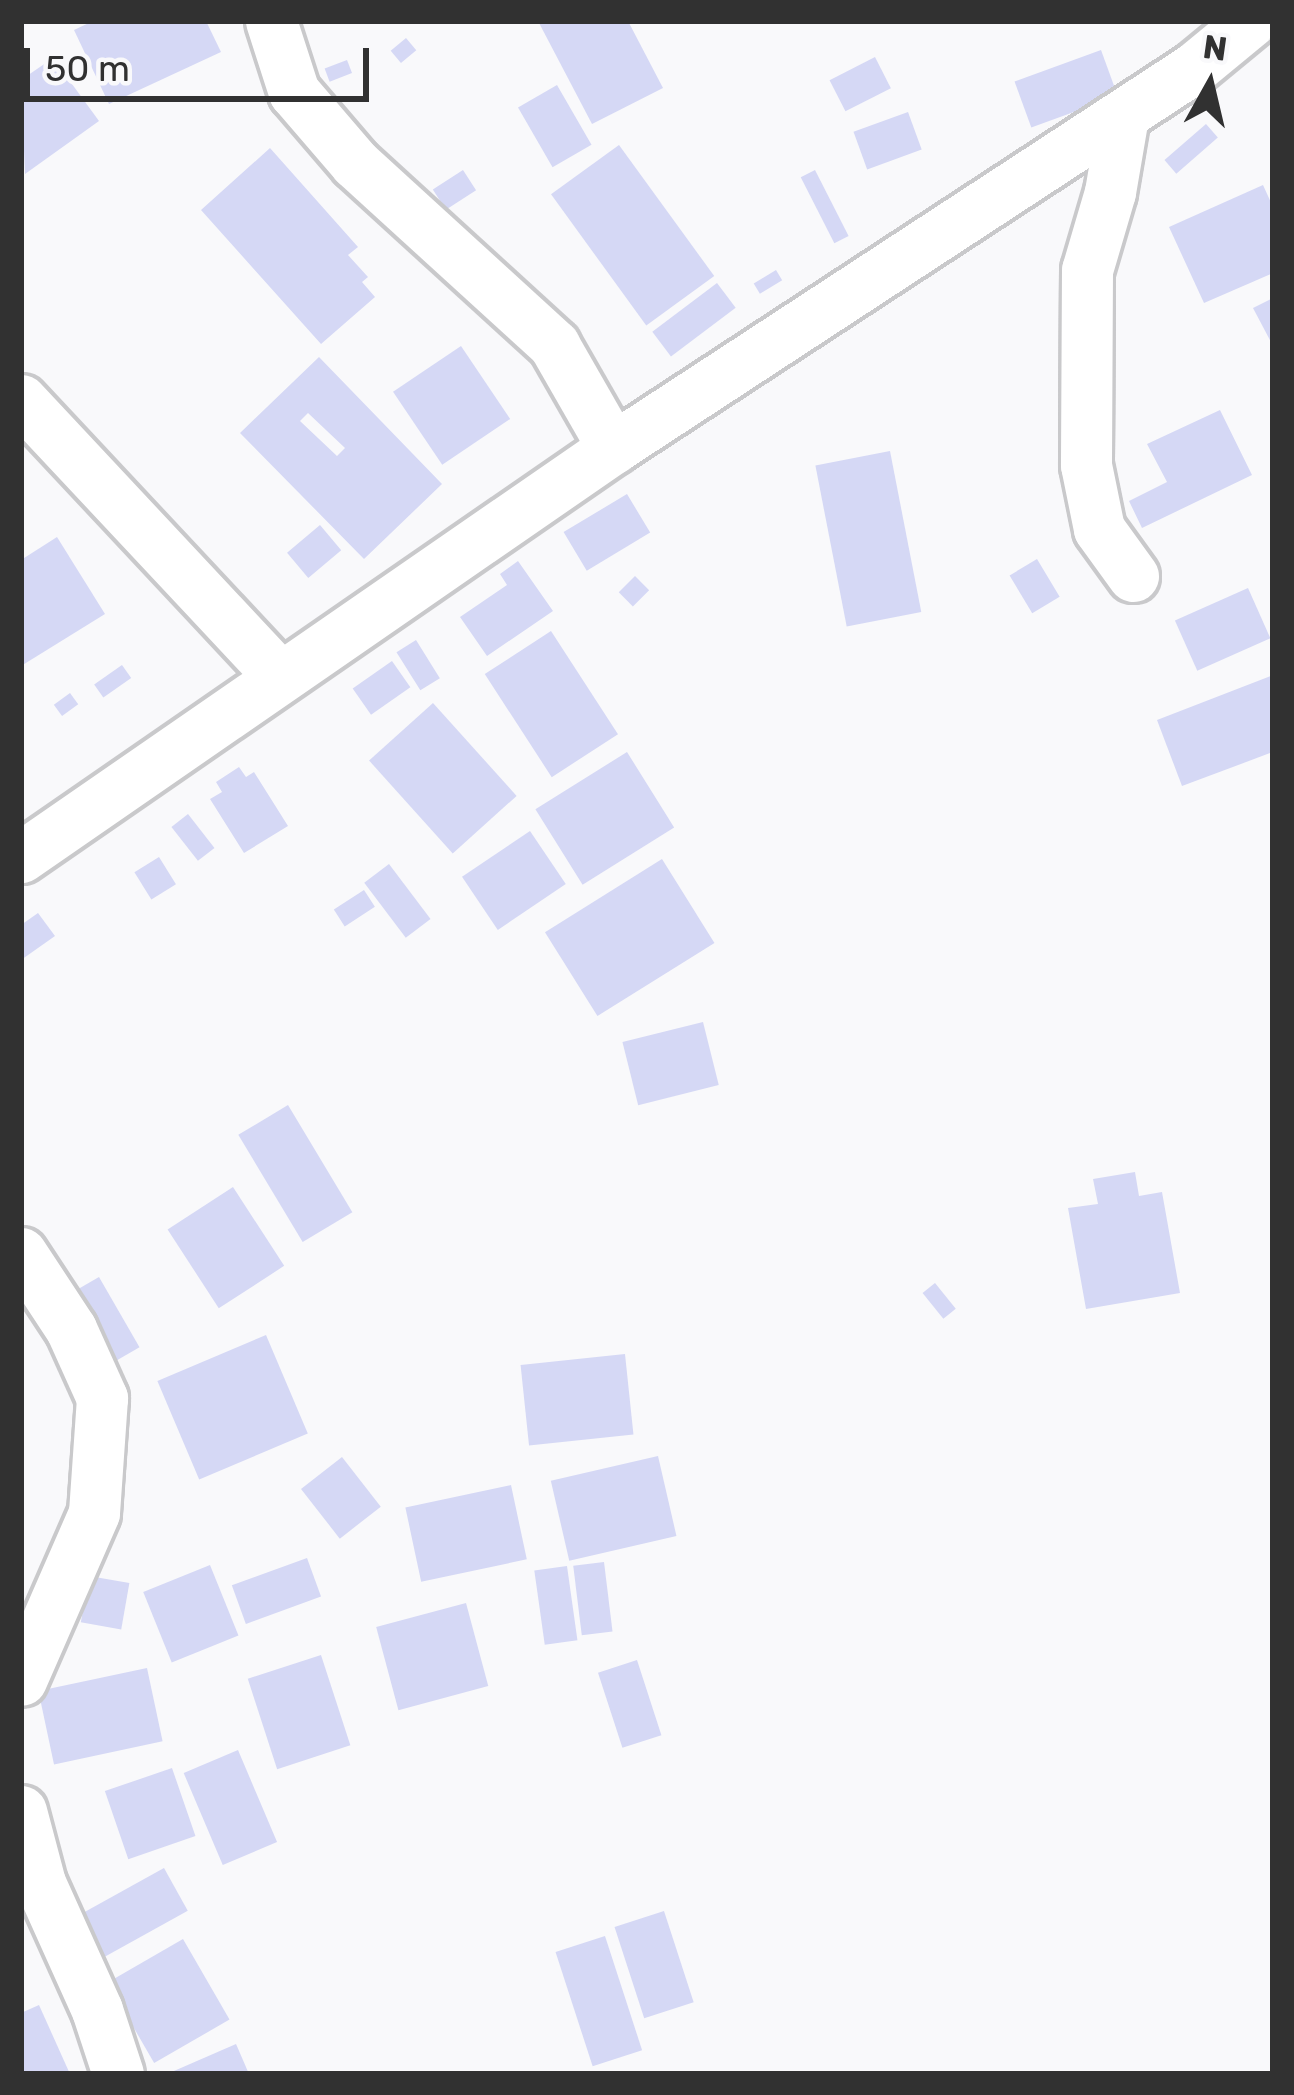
<!DOCTYPE html>
<style>
body{margin:0}
#map{position:relative;width:1294px;height:2095px;overflow:hidden;background:#f9f9fb;font-family:Rubik,sans-serif}
div>[style]{position:absolute}
[style*='--x']{left:calc(var(--x)*1px);top:calc(var(--y)*1px);width:calc(var(--w)*1px);rotate:calc(var(--a)*1deg)}
.building>*{inset:0;background:#d5d8f5;transform-origin:0 0}
.roads{filter:drop-shadow(3px 0 #c9c9cb) drop-shadow(-3px 0 #c9c9cb) drop-shadow(0 3px #c9c9cb) drop-shadow(0 -3px #c9c9cb)}
.street>*{height:51px;margin:-25.5px;padding:0 25.5px;transform-origin:25.5px;border-radius:25.5px;background:#fff}
span{translate:-50% -50%;white-space:nowrap;text-align:center;line-height:1.15;-webkit-text-stroke:12px #f9f9fb;paint-order:stroke}
.frame{position:absolute;inset:0;border:24px solid #313131;pointer-events:none}
.north{position:absolute;left:1150px;top:24px;width:120px;height:120px;-webkit-text-stroke:9px #f9f9fb;paint-order:stroke;rotate:8deg;font-size:33px;font-weight:700;line-height:48px;text-align:center;color:#313131}
.north::after{content:'';display:block;margin:auto;width:42px;height:54px;background:#313131;clip-path:polygon(50% 0,100% 100%,50% 72%,0 100%)}
.scale{position:absolute;left:24px;top:48px;width:345px;height:54px;box-sizing:border-box;border:6px solid #313131;border-top:0;padding-left:15px;font-size:36px;line-height:42px;white-space:nowrap;color:#313131;-webkit-text-stroke:9px #f9f9fb;paint-order:stroke}
</style>
<div id="map">
<div class="building">
<i style="clip-path:polygon(93px 21px,206px 21px,221px 52px,109px 104px,74px 30px)"></i>
<i style="clip-path:polygon(538px 21px,628px 21px,663px 88px,592px 124px)"></i>
<i style="left:406px;top:38px;width:16px;height:20px;rotate:50deg"></i>
<i style="left:1101px;top:50px;width:49px;height:92px;rotate:70deg"></i>
<i style="left:875px;top:57px;width:35px;height:51px;rotate:63deg"></i>
<i style="clip-path:polygon(53px 58px,99px 121px,25px 174px,21px 80px)"></i>
<i style="left:347px;top:60px;width:14px;height:24px;rotate:69deg"></i>
<i style="left:557px;top:85px;width:69px;height:45px;rotate:60deg"></i>
<i style="left:908px;top:112px;width:40px;height:58px;rotate:70deg"></i>
<i style="left:1206px;top:124px;width:18px;height:55px;rotate:49deg"></i>
<i style="left:619px;top:145px;width:162px;height:84px;rotate:54deg"></i>
<i style="clip-path:polygon(270px 148px,358px 247px,348px 255px,368px 277px,362px 282px,375px 297px,321px 344px,201px 210px)"></i>
<i style="left:463px;top:170px;width:24px;height:36px;rotate:57deg"></i>
<i style="left:815px;top:170px;width:74px;height:16px;rotate:63deg"></i>
<i style="clip-path:polygon(1263px 185px,1273px 207px,1273px 273px,1204px 303px,1169px 227px)"></i>
<i style="left:776px;top:270px;width:12px;height:26px;rotate:59deg"></i>
<i style="left:717px;top:283px;width:31px;height:81px;rotate:53deg"></i>
<i style="clip-path:polygon(1273px 298px,1273px 346px,1253px 308px)"></i>
<i style="left:461px;top:346px;width:88px;height:82px;rotate:56deg"></i>
<i style="clip-path:polygon(evenodd,319px 357px,442px 484px,364px 559px,240px 433px,319px 357px,308px 413px,345px 448px,337px 456px,300px 421px,308px 413px)"></i>
<i style="clip-path:polygon(1220px 410px,1252px 475px,1142px 528px,1129px 501px,1167px 482px,1147px 444px)"></i>
<i style="left:890px;top:451px;width:164px;height:76px;rotate:79deg"></i>
<i style="left:627px;top:494px;width:45px;height:74px;rotate:59deg"></i>
<i style="left:320px;top:525px;width:33px;height:43px;rotate:50deg"></i>
<i style="clip-path:polygon(57px 537px,105px 614px,21px 666px,21px 560px)"></i>
<i style="left:1037px;top:559px;width:44px;height:32px;rotate:59deg"></i>
<i style="clip-path:polygon(518px 561px,553px 611px,487px 656px,460px 617px,507px 585px,500px 574px)"></i>
<i style="left:635px;top:576px;width:20px;height:23px;rotate:45deg"></i>
<i style="left:1248px;top:588px;width:55px;height:80px;rotate:66deg"></i>
<i style="left:551px;top:631px;width:123px;height:79px;rotate:57deg"></i>
<i style="left:416px;top:640px;width:45px;height:23px;rotate:58deg"></i>
<i style="left:392px;top:661px;width:32px;height:48px;rotate:55deg"></i>
<i style="left:122px;top:665px;width:16px;height:34px;rotate:55deg"></i>
<i style="clip-path:polygon(1273px 675px,1273px 752px,1182px 786px,1157px 720px)"></i>
<i style="left:70px;top:693px;width:14px;height:20px;rotate:54deg"></i>
<i style="left:433px;top:703px;width:125px;height:86px;rotate:48deg"></i>
<i style="left:627px;top:752px;width:89px;height:108px;rotate:58deg"></i>
<i style="clip-path:polygon(239px 767px,246px 777px,254px 772px,288px 826px,244px 853px,210px 799px,222px 792px,216px 782px)"></i>
<i style="left:188px;top:814px;width:43px;height:21px;rotate:52deg"></i>
<i style="left:530px;top:831px;width:64px;height:82px;rotate:56deg"></i>
<i style="left:159px;top:857px;width:32px;height:29px;rotate:58deg"></i>
<i style="left:662px;top:859px;width:99px;height:138px;rotate:58deg"></i>
<i style="left:389px;top:864px;width:69px;height:31px;rotate:53deg"></i>
<i style="left:364px;top:890px;width:20px;height:36px;rotate:57deg"></i>
<i style="clip-path:polygon(38px 913px,55px 936px,21px 960px,21px 925px)"></i>
<i style="left:703px;top:1022px;width:65px;height:83px;rotate:76deg"></i>
<i style="left:288px;top:1105px;width:125px;height:58px;rotate:59deg"></i>
<i style="clip-path:polygon(1135px 1172px,1139px 1196px,1162px 1192px,1180px 1293px,1086px 1309px,1068px 1208px,1098px 1204px,1093px 1179px)"></i>
<i style="left:233px;top:1187px;width:94px;height:78px;rotate:57deg"></i>
<i style="left:99px;top:1277px;width:81px;height:32px;rotate:60deg"></i>
<i style="left:935px;top:1283px;width:33px;height:16px;rotate:51deg"></i>
<i style="left:266px;top:1335px;width:107px;height:118px;rotate:67deg"></i>
<i style="left:625px;top:1354px;width:81px;height:105px;rotate:84deg"></i>
<i style="left:658px;top:1456px;width:82px;height:110px;rotate:77deg"></i>
<i style="left:342px;top:1457px;width:63px;height:52px;rotate:52deg"></i>
<i style="left:511px;top:1485px;width:76px;height:108px;rotate:78deg"></i>
<i style="left:307px;top:1558px;width:41px;height:80px;rotate:70deg"></i>
<i style="left:604px;top:1562px;width:70px;height:31px;rotate:83deg"></i>
<i style="left:210px;top:1565px;width:76px;height:72px;rotate:68deg"></i>
<i style="left:567px;top:1566px;width:75px;height:33px;rotate:82deg"></i>
<i style="left:89px;top:1576px;width:41px;height:47px;rotate:10deg"></i>
<i style="left:466px;top:1603px;width:86px;height:93px;rotate:75deg"></i>
<i style="left:321px;top:1655px;width:95px;height:77px;rotate:72deg"></i>
<i style="left:637px;top:1660px;width:79px;height:41px;rotate:72deg"></i>
<i style="left:147px;top:1668px;width:75px;height:111px;rotate:78deg"></i>
<i style="left:238px;top:1750px;width:100px;height:59px;rotate:67deg"></i>
<i style="left:172px;top:1768px;width:72px;height:71px;rotate:71deg"></i>
<i style="left:164px;top:1868px;width:49px;height:99px;rotate:61deg"></i>
<i style="left:664px;top:1911px;width:96px;height:52px;rotate:72deg"></i>
<i style="left:605px;top:1936px;width:120px;height:52px;rotate:72deg"></i>
<i style="left:183px;top:1939px;width:93px;height:87px;rotate:60deg"></i>
<i style="clip-path:polygon(39px 2005px,70px 2074px,21px 2074px,21px 2013px)"></i>
<i style="clip-path:polygon(236px 2044px,249px 2074px,167px 2074px)"></i>
</div>
<div class="roads">
<div class="street">
<i style="--x:271;--y:21;--w:75;--a:72.1"></i>
<i style="--x:294;--y:92;--w:94;--a:49.3"></i>
<i style="--x:355;--y:163;--w:270;--a:42.4"></i>
<i style="--x:554;--y:345;--w:119;--a:60.2"></i>
<i style="--x:1123;--y:116;--w:77;--a:99.7"></i>
<i style="--x:1110;--y:192;--w:81;--a:106.4"></i>
<i style="--x:1087;--y:270;--w:195;--a:90.3"></i>
<i style="--x:1086;--y:465;--w:65;--a:78.5"></i>
<i style="--x:1099;--y:529;--w:58;--a:54.1"></i>
<i style="--x:21;--y:400;--w:379;--a:46.9"></i>
<i style="--x:21;--y:857;--w:720;--a:-34.64"></i>
<i style="--x:613;--y:448;--w:694;--a:-33.19"></i>
<i style="--x:1194;--y:68;--w:74;--a:-39.5"></i>
<i style="--x:21;--y:1253;--w:91;--a:56.7"></i>
<i style="--x:71;--y:1329;--w:76;--a:65.8"></i>
<i style="--x:102;--y:1398;--w:115;--a:94"></i>
<i style="--x:94;--y:1513;--w:182;--a:113.6"></i>
<i style="--x:21;--y:1811;--w:74;--a:75.2"></i>
<i style="--x:40;--y:1883;--w:139;--a:65.8"></i>
<i style="--x:97;--y:2010;--w:67;--a:71.8"></i>
</div>
</div>
<div class="frame"></div>
<div class="north">N</div>
<div class="scale">50 m</div>
</div>
